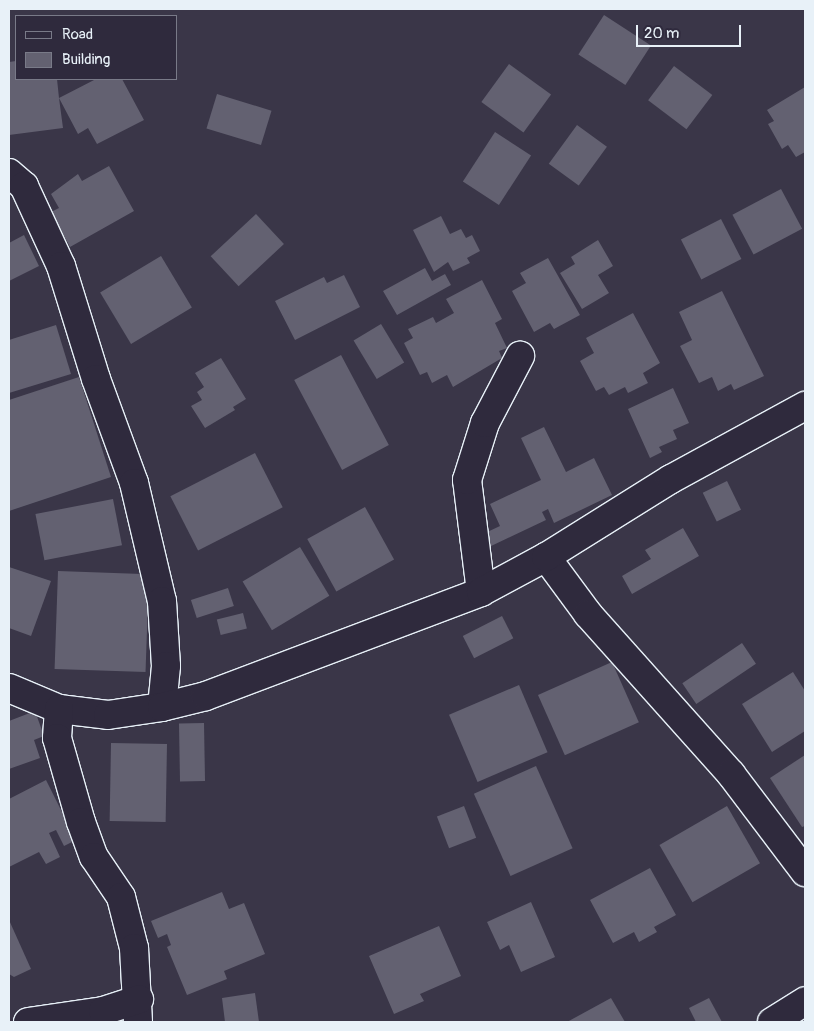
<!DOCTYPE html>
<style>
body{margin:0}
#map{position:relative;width:814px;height:1031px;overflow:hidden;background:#3a3648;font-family:Pangolin,sans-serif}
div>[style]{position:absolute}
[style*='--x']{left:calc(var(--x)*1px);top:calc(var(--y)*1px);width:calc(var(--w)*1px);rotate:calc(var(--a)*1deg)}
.building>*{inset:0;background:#636171;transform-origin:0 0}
.roads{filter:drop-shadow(1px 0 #e8f1f8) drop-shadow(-1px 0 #e8f1f8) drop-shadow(0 1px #e8f1f8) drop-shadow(0 -1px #e8f1f8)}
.minor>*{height:28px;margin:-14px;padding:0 14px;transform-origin:14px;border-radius:14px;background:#2f2a3d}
span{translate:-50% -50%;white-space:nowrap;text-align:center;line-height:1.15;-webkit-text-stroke:4px #2f2a3d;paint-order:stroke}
.frame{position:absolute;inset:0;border:10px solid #e8f1f8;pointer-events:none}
.legend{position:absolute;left:15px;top:15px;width:162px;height:65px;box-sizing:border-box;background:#2f2a3d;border:1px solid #797a88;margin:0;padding:6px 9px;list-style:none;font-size:15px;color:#e8f1f8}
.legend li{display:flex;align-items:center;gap:10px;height:25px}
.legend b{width:25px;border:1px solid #797a88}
.scale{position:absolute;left:636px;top:25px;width:105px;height:22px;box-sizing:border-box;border:2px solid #e8f1f8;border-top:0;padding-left:6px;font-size:15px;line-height:18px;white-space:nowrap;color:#e8f1f8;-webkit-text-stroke:4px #2f2a3d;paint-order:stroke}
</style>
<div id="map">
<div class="building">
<i style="left:604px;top:15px;width:56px;height:47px;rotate:33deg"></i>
<i style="clip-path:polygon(16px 61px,16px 79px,57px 79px,59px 98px,96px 79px,122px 79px,144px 120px,97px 144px,88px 128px,78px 134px,59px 98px,63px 128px,9px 135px,9px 62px)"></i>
<i style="left:509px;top:64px;width:52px;height:47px;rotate:36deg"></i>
<i style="left:674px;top:66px;width:48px;height:43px;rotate:37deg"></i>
<i style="clip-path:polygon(805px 87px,805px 152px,796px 157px,788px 145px,782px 149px,768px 124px,774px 121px,767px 110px)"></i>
<i style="left:217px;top:94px;width:57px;height:36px;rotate:17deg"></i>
<i style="left:577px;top:125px;width:37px;height:48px;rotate:36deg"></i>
<i style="left:495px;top:132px;width:43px;height:59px;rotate:33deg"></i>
<i style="clip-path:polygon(109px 166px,134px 211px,70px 247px,51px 212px,59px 208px,51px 194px,78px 174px,82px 181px)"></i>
<i style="left:781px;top:189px;width:45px;height:55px;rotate:62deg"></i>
<i style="left:256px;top:214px;width:41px;height:62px;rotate:47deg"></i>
<i style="clip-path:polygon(441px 216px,450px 234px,461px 229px,466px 238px,472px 235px,480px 251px,467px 258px,470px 263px,453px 271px,448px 262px,434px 272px,413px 230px)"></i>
<i style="left:721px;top:219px;width:45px;height:45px;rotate:63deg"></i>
<i style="clip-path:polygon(24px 235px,39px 266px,9px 281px,9px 243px)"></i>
<i style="clip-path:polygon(598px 240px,613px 266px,598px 275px,609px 293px,582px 309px,560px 273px,575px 264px,571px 257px)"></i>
<i style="left:161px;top:256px;width:60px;height:71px;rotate:59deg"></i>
<i style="clip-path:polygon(548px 258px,580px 315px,554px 329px,550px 323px,534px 332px,512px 291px,526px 283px,520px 273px)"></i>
<i style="clip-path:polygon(425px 268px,432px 281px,445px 274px,451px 285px,397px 315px,383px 291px)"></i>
<i style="clip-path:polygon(344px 275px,360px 307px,295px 340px,275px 301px,324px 277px,327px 283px)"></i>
<i style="clip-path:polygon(482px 280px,502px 319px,495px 323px,507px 348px,499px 351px,502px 358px,453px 387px,447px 375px,432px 383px,427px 372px,420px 375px,404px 343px,413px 338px,408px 329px,433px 317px,436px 323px,454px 313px,446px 299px)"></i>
<i style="clip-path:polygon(722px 291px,764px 376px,734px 390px,731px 384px,718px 391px,712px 377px,699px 383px,680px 346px,692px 340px,679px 312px)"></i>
<i style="clip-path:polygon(633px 313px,660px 363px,643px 373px,648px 383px,628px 393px,625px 387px,609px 395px,604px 387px,596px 391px,580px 361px,594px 353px,586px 338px)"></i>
<i style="left:381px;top:324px;width:45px;height:32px;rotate:59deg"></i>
<i style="clip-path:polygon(56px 325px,71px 374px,9px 393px,9px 340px)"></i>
<i style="left:341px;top:355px;width:102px;height:53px;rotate:62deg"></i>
<i style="clip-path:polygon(221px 358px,246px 399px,233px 407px,235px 410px,205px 428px,191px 406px,202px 400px,197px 392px,204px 387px,195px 373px)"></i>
<i style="clip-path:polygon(79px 377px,111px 477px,9px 511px,9px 400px)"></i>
<i style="clip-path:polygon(673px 388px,689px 423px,673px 430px,677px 439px,659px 447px,662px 452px,650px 458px,628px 409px)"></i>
<i style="clip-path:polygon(544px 427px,566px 472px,594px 458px,612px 495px,554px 523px,548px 509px,542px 512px,546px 520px,489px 547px,483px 534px,500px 526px,490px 504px,541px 480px,521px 438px)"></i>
<i style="left:255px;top:453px;width:61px;height:95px;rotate:63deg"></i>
<i style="left:727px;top:481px;width:32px;height:27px;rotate:64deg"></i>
<i style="left:113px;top:499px;width:47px;height:79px;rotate:79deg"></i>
<i style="left:365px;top:507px;width:60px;height:66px;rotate:61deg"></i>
<i style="clip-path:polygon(683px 528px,699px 556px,632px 594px,622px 576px,651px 559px,645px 550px)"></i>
<i style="left:300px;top:547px;width:57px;height:67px;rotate:59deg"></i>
<i style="clip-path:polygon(9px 567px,51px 581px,31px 636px,9px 628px)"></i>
<i style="left:58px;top:571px;width:91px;height:98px;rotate:2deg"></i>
<i style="left:228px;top:588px;width:19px;height:39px;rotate:72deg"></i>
<i style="left:243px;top:613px;width:16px;height:27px;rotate:76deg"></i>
<i style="left:502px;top:616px;width:25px;height:44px;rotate:63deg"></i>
<i style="left:742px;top:643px;width:25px;height:72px;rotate:56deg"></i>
<i style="left:612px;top:662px;width:66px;height:81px;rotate:66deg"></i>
<i style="clip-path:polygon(793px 672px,805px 691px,805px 731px,772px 752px,742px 704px)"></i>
<i style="left:519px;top:685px;width:73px;height:76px;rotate:67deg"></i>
<i style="clip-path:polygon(35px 711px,44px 736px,34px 740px,40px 758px,9px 769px,9px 721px)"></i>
<i style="left:204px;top:723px;width:58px;height:25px;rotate:89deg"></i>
<i style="left:111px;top:743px;width:56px;height:78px;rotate:1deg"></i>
<i style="clip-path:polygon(805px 755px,805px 826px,802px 827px,770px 778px)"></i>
<i style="left:536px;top:766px;width:90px;height:68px;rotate:66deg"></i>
<i style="clip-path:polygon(46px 780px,76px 840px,64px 846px,56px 830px,49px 833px,60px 857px,46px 864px,39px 852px,9px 867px,9px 799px)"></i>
<i style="left:464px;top:806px;width:34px;height:29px;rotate:69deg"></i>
<i style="left:727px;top:806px;width:66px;height:78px;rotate:60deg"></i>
<i style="clip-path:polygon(650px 868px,676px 915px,654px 927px,657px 932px,639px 942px,634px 932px,613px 943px,590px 900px)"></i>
<i style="clip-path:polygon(222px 892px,229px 909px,244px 903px,265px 954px,224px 971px,227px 979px,187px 995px,167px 947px,171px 945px,167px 934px,158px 938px,151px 921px)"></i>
<i style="clip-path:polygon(531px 902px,555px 957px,521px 972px,509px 945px,500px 950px,487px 922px)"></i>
<i style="clip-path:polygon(9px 920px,31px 969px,14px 977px,9px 974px)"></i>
<i style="clip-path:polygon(439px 926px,461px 976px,420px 994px,424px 1001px,394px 1014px,369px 956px)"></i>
<i style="clip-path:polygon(255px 993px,259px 1022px,225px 1022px,222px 998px)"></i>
<i style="clip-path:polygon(611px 998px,625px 1022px,567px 1022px)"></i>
<i style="clip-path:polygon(709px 998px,722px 1022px,696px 1022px,689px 1008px)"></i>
</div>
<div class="roads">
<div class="minor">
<i style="--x:9;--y:173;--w:20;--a:41"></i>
<i style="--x:24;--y:186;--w:88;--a:65.2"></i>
<i style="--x:61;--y:266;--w:118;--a:72.8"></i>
<i style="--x:96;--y:379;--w:111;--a:69.9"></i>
<i style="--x:134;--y:483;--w:121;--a:76.7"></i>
<i style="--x:162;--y:601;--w:65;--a:86.5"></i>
<i style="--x:166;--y:666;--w:41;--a:95.6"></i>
<i style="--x:546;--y:557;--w:71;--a:53.6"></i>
<i style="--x:588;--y:614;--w:215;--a:48.2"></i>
<i style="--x:731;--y:774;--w:123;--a:52.9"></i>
<i style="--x:481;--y:592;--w:113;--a:-97.1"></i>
<i style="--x:467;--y:480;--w:60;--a:-72.5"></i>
<i style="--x:485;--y:423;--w:76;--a:-62.4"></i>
<i style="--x:9;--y:688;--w:54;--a:22.8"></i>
<i style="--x:59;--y:709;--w:49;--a:7"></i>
<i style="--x:108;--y:715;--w:55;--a:-8.4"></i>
<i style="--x:162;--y:707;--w:45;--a:-14"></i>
<i style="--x:206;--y:696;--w:294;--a:-20.7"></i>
<i style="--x:481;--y:592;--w:74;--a:-28.3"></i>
<i style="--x:546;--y:557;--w:147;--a:-32"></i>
<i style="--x:671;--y:479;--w:153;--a:-28.6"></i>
<i style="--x:59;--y:709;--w:29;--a:94"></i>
<i style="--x:57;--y:738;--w:87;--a:74.1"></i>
<i style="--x:81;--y:822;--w:37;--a:70"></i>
<i style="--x:94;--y:857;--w:48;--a:56"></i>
<i style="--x:121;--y:897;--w:53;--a:75.7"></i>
<i style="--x:134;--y:948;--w:74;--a:86.9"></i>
<i style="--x:28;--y:1022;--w:76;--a:-8.3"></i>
<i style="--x:103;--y:1011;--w:38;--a:-18"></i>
<i style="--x:772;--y:1022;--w:39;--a:-32"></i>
</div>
</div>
<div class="frame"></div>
<ul class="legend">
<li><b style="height:6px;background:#2f2a3d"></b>Road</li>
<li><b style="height:14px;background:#636171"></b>Building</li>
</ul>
<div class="scale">20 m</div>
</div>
